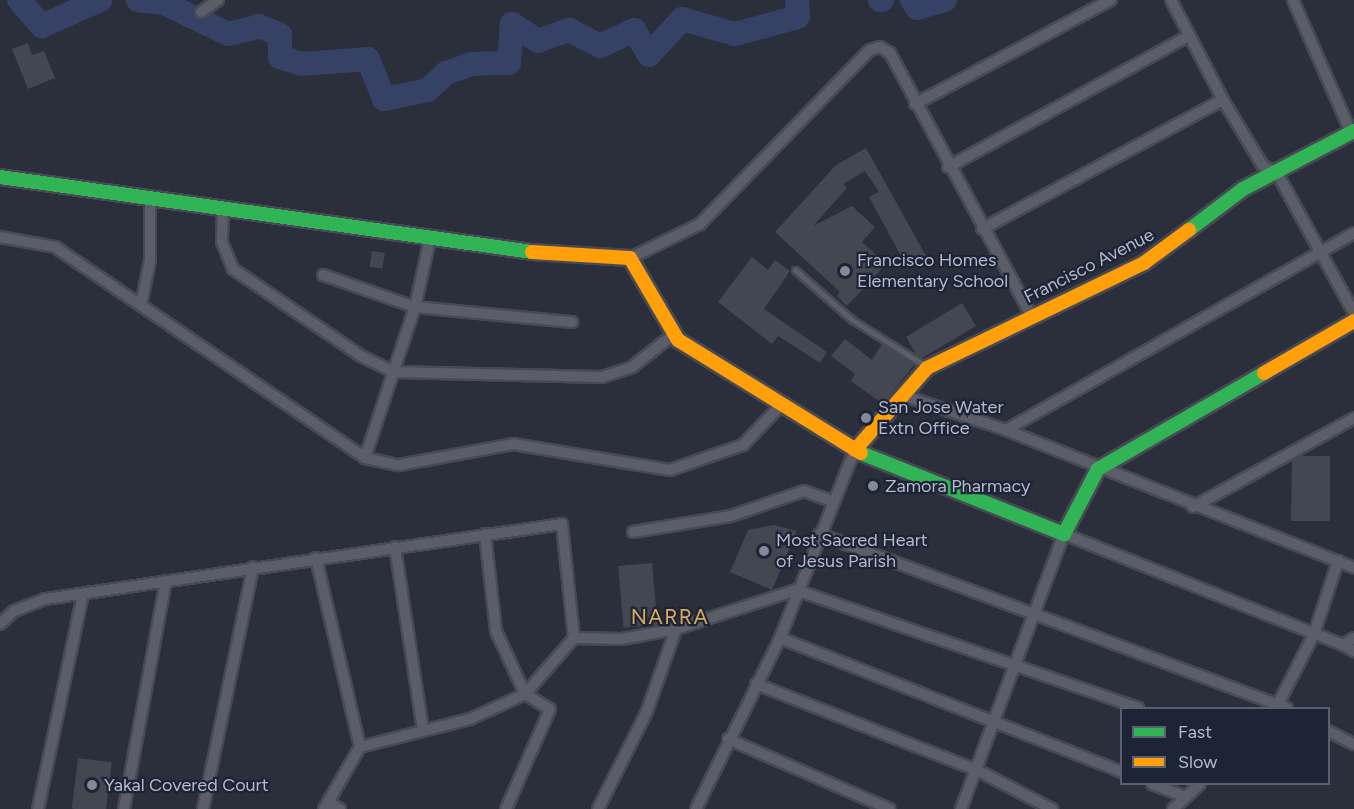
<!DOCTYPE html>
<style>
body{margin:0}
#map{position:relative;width:1354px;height:809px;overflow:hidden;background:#2a2f3b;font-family:Figtree,sans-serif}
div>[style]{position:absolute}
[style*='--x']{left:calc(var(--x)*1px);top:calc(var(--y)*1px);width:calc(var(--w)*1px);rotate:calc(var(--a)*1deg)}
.river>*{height:24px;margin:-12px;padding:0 12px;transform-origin:12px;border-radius:12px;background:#364265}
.building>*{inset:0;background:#434752;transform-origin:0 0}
.roads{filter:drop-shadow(2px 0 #474a53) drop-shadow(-2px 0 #474a53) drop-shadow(0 2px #474a53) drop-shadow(0 -2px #474a53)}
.lane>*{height:5px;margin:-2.5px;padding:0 2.5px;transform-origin:2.5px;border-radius:2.5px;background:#5b5e68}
.street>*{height:10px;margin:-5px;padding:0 5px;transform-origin:5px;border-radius:5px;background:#5b5e68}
.fast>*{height:14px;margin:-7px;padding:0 7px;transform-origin:7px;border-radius:7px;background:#30b455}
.slow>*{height:14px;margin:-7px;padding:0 7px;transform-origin:7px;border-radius:7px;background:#ff9f0a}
.dots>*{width:16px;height:16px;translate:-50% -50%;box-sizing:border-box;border:3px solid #1d2436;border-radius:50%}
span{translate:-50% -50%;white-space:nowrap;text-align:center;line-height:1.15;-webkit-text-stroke:4.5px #1d2436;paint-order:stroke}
.poi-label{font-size:18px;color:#b5bacb}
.left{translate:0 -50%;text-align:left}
.street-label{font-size:18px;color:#b5bacb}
.quarter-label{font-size:21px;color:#daa861;letter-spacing:1.5px}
.legend{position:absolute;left:1120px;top:707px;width:210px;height:78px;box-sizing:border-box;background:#1d2436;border:2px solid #5a6072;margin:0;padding:8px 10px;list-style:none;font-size:18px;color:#b5bacb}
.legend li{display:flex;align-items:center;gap:12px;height:30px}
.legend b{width:30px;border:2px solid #5a6072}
</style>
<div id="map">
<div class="river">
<i style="--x:19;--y:0;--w:35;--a:49"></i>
<i style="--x:42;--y:26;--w:64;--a:-24.1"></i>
<i style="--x:138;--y:0;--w:26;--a:7"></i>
<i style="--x:164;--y:3;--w:71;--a:25.8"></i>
<i style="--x:228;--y:34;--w:32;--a:-14"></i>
<i style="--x:259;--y:26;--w:23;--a:23"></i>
<i style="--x:280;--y:35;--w:22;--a:90"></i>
<i style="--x:280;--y:57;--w:23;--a:18"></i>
<i style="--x:302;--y:64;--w:66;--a:-4.3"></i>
<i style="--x:368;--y:59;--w:43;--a:68.2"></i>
<i style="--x:384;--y:99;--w:45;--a:-11.6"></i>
<i style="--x:428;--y:90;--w:25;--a:-43"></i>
<i style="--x:446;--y:73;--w:28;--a:-19"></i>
<i style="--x:472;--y:64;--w:37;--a:-2"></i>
<i style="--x:509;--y:63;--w:39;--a:-86"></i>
<i style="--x:512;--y:24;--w:31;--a:33"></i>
<i style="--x:538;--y:41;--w:33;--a:-20"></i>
<i style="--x:569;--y:30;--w:35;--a:27"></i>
<i style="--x:600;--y:46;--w:38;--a:-25"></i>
<i style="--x:634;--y:30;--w:29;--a:59"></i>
<i style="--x:649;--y:55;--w:49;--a:-47.5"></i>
<i style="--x:682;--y:19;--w:55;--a:15.8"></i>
<i style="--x:735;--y:34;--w:65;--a:-15.1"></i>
<i style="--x:798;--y:17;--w:17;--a:-93"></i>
<i style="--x:880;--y:0;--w:2;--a:0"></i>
<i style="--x:912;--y:0;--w:9;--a:58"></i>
<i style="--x:917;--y:8;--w:29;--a:-16"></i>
</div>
<div class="building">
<i style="clip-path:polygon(28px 43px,32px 55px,44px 51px,55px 78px,28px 89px,12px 49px)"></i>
<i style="clip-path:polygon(866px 148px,926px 256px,901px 256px,869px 197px,879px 192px,865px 171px,843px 184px,847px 188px,813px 226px,852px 206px,875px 227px,862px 242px,886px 264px,847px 306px,837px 296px,840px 292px,775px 232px,836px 165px)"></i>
<i style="left:372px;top:251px;width:13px;height:16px;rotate:9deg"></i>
<i style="clip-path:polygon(752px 257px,768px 270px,775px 260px,790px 271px,764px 309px,827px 352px,820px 363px,778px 336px,772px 344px,718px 302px)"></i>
<i style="clip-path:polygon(962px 303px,976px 326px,922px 358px,916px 354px,906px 337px)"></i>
<i style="clip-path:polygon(845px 339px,872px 360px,882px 344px,914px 365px,883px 404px,851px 381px,855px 374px,831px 356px)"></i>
<i style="clip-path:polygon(1301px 456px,1330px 456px,1330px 521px,1291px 521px,1292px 461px)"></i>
<i style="clip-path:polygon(774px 525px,797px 531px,772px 590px,730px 572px,748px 530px)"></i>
<i style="left:652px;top:563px;width:62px;height:34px;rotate:85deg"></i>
<i style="left:78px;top:758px;width:34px;height:51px;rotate:7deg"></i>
</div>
<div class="roads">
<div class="lane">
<i style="--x:795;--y:270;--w:74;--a:41.2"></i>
<i style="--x:851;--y:319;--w:89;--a:32.1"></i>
</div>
<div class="street">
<i style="--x:1171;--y:0;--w:113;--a:62.5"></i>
<i style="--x:1223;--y:100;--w:77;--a:58.8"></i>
<i style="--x:1263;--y:166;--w:16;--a:27"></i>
<i style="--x:1277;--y:173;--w:160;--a:61.2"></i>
<i style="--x:1293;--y:0;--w:145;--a:66.4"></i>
<i style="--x:201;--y:12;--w:21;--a:-35"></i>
<i style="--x:915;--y:104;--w:222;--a:-28"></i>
<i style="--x:948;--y:167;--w:273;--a:-28.6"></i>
<i style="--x:223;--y:211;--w:31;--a:92"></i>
<i style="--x:222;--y:242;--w:29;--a:68"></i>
<i style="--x:233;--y:269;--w:155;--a:34.2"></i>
<i style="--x:361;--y:356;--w:37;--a:26"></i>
<i style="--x:394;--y:372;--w:208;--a:1.4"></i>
<i style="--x:602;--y:377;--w:32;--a:-18"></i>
<i style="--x:632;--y:367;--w:53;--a:-38.2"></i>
<i style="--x:982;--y:229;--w:273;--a:-28.2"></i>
<i style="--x:0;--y:237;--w:56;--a:10.3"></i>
<i style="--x:55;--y:247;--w:375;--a:34.2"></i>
<i style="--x:365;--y:458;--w:35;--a:12"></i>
<i style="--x:399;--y:465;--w:116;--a:-10.4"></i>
<i style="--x:513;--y:444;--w:159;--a:9.4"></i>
<i style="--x:670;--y:470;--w:77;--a:-18.9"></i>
<i style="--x:743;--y:445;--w:58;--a:-46.4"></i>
<i style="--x:630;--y:258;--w:78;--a:-25.9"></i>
<i style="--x:700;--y:224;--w:243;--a:-45.7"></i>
<i style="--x:870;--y:50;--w:10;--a:-17"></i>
<i style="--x:880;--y:47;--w:12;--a:31"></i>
<i style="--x:890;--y:53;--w:298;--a:61.7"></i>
<i style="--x:323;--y:275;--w:97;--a:19.2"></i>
<i style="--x:415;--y:307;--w:158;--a:5.5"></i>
<i style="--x:141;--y:305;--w:46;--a:-78.7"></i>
<i style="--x:150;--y:260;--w:60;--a:-90"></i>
<i style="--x:905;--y:396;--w:107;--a:18.6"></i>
<i style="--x:1006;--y:430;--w:374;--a:21.6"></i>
<i style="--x:1006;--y:430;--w:400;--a:-29.5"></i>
<i style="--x:365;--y:458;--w:159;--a:-71.7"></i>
<i style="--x:415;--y:307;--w:70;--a:-77.6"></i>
<i style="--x:1193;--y:507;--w:184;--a:-28.9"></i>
<i style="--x:633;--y:532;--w:99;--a:-9.3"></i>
<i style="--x:731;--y:516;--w:77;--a:-18.9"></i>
<i style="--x:804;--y:491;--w:30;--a:20"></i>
<i style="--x:485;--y:534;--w:98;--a:83.5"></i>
<i style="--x:496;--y:631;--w:69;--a:65.3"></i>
<i style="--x:525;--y:694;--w:29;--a:31"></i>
<i style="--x:550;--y:709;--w:109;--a:113.7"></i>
<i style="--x:819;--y:534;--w:499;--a:20.4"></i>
<i style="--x:395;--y:547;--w:185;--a:81.3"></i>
<i style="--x:316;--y:558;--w:194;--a:76.9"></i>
<i style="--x:0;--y:624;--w:19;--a:-43"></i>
<i style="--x:14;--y:611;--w:33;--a:-21"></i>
<i style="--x:45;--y:599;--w:522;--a:-8.25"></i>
<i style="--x:562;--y:524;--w:115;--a:84"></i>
<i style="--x:780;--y:638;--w:367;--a:21.4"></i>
<i style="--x:1343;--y:645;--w:13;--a:29"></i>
<i style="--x:756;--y:684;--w:237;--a:21.3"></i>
<i style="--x:977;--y:770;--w:85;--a:27.5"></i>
<i style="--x:1276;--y:708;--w:83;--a:-62.8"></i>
<i style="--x:1314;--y:634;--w:77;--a:-71.8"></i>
<i style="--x:1328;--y:731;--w:29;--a:27"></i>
<i style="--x:728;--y:739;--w:176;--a:23.4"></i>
<i style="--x:1152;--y:784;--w:36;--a:21"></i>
<i style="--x:328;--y:802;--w:14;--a:30"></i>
<i style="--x:38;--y:809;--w:220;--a:-78.2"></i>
<i style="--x:124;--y:809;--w:232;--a:-79.6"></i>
<i style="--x:203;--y:809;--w:247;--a:-78.3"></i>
<i style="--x:324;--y:809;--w:72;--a:-59.9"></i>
<i style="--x:360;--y:747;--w:114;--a:-14.3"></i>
<i style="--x:470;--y:719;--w:60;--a:-24.4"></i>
<i style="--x:525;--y:694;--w:74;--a:-48.8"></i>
<i style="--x:574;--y:638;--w:48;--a:1.2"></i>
<i style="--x:622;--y:639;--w:55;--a:-10.5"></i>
<i style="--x:676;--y:629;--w:126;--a:-18"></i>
<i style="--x:796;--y:590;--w:362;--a:19"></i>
<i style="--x:598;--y:809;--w:110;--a:-63.4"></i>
<i style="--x:647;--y:711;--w:87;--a:-70.5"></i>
<i style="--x:696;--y:809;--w:191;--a:-63.8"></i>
<i style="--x:780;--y:638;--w:202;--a:-68.3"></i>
<i style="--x:961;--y:809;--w:294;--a:-69.5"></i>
<i style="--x:1064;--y:534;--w:300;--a:21.7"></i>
<i style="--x:1343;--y:645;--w:13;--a:-32"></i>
<i style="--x:1173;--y:809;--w:37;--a:-43"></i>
</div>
<div class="fast">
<i style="--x:0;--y:177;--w:537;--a:8.02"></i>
<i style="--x:1189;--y:230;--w:68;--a:-37.2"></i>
<i style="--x:1243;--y:189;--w:125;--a:-27.6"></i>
<i style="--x:861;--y:453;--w:219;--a:21.8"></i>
<i style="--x:1064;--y:534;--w:73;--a:-62.4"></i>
<i style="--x:1098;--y:469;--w:192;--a:-30"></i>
</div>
<div class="slow">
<i style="--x:532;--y:252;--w:98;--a:3.5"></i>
<i style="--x:630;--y:258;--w:95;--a:59.7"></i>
<i style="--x:678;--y:340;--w:215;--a:31.7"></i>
<i style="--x:1264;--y:373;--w:104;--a:-30"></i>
<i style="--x:855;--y:450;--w:109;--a:-48.7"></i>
<i style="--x:927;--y:368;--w:241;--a:-25.8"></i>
<i style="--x:1144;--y:263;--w:56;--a:-36.3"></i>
</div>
</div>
<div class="dots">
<i style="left:845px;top:271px;background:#848999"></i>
<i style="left:866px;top:418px;background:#848999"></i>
<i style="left:873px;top:486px;background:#848999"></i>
<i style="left:764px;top:551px;background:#848999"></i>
<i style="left:92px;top:785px;background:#848999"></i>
</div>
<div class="poi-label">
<span class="left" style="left:857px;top:271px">Francisco Homes<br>Elementary School</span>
<span class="left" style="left:878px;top:418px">San Jose Water<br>Extn Office</span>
<span class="left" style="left:885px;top:486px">Zamora Pharmacy</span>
<span class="left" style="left:776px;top:551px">Most Sacred Heart<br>of Jesus Parish</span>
<span class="left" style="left:104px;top:785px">Yakal Covered Court</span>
</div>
<div class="street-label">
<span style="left:1089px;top:266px;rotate:-27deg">Francisco Avenue</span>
</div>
<div class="quarter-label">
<span style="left:670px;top:617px">NARRA</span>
</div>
<ul class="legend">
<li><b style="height:8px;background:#30b455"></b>Fast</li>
<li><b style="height:8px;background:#ff9f0a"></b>Slow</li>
</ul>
</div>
